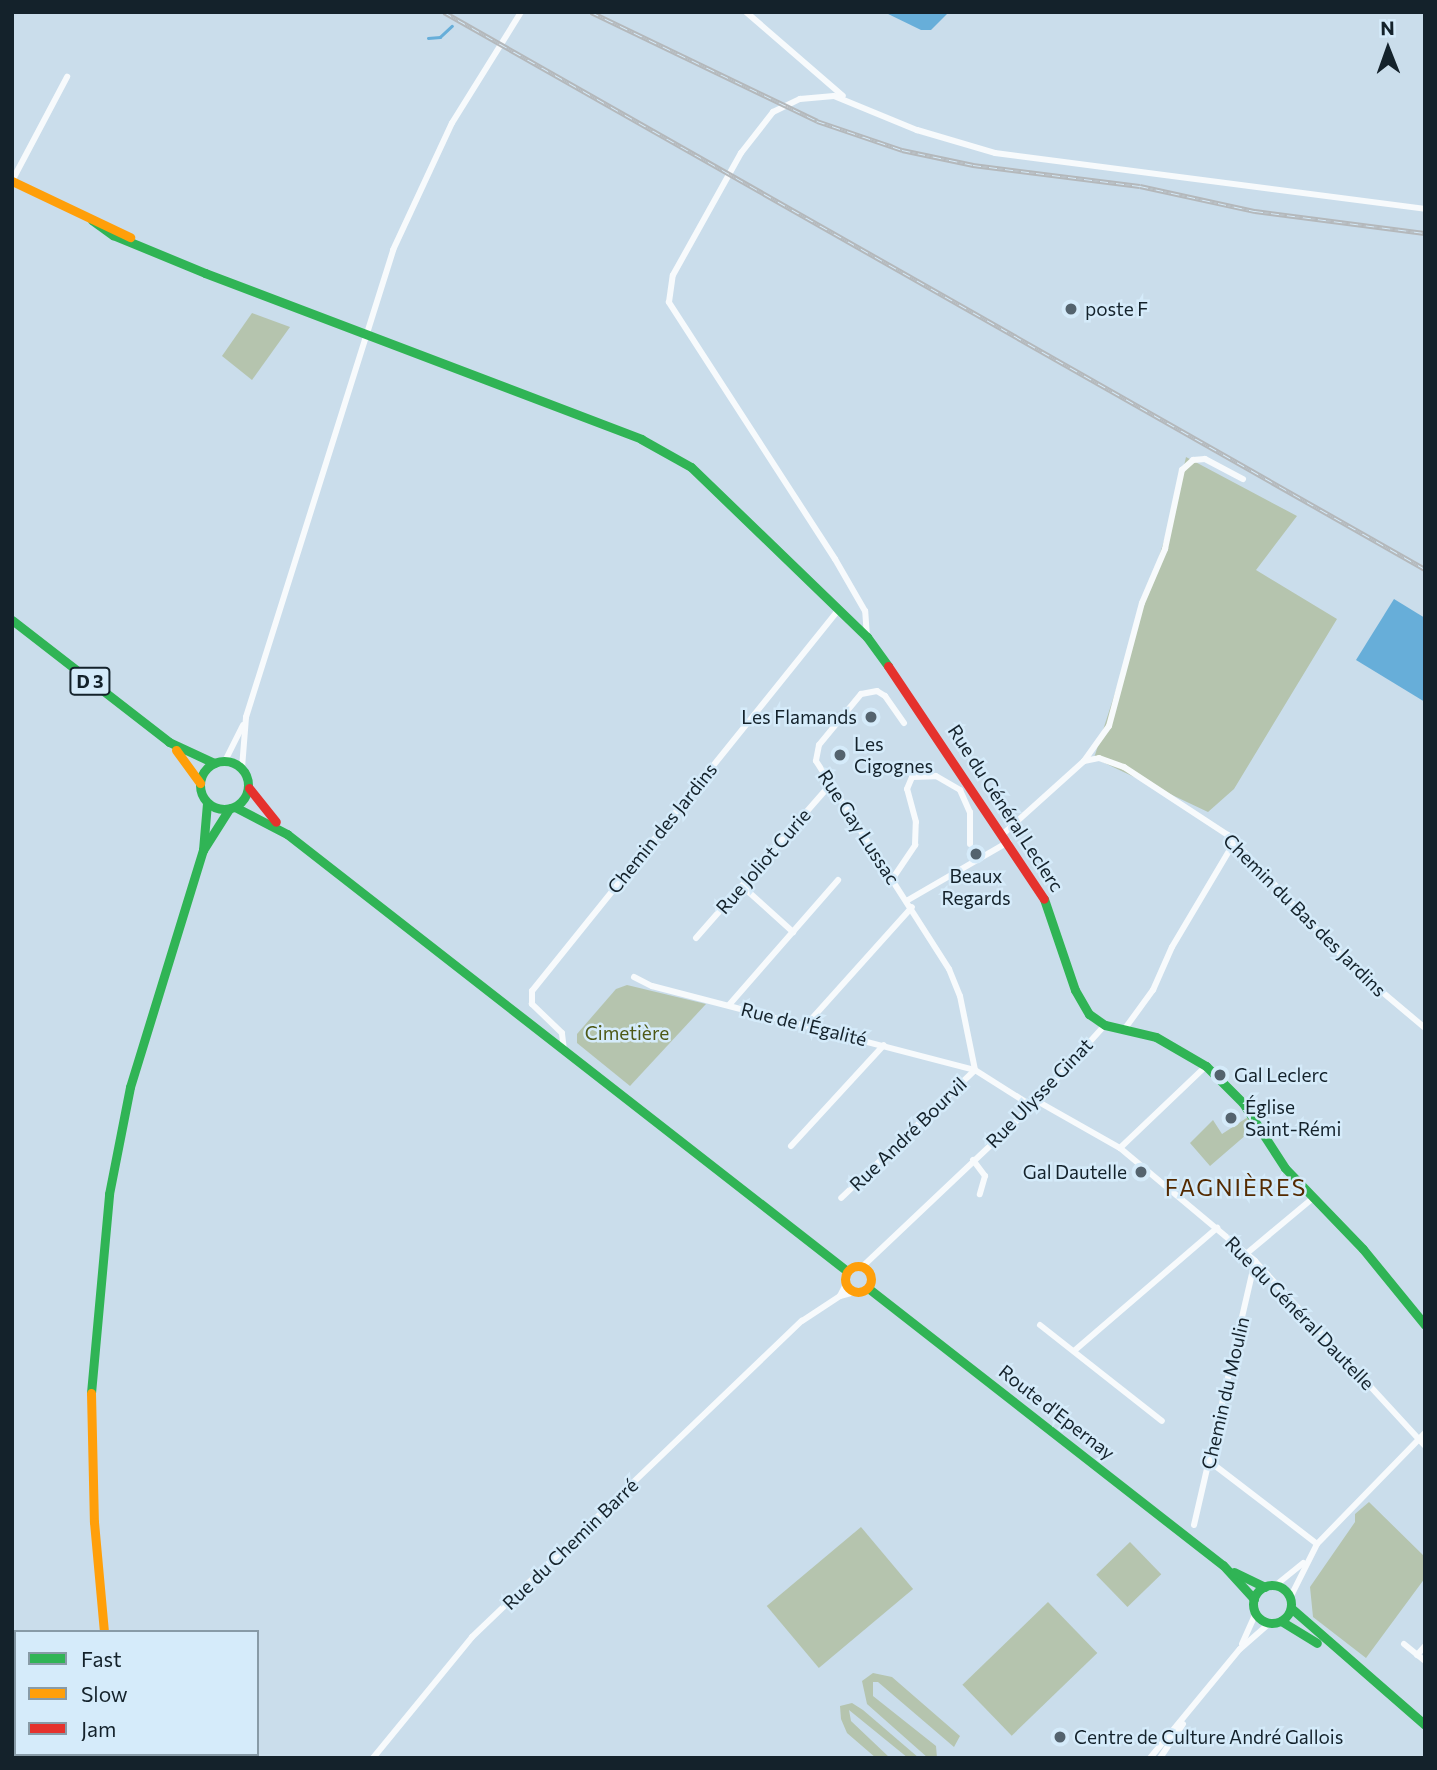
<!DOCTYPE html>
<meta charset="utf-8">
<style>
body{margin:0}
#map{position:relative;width:1437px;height:1770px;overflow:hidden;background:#caddeb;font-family:Commissioner,sans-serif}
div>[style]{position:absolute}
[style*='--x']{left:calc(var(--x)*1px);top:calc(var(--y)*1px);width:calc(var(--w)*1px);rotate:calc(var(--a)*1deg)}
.green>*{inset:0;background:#b5c4ae;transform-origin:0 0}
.water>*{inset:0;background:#67aed9}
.stream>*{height:2.5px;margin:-1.25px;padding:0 1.25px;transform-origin:1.25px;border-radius:1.25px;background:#67aed9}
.street>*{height:6px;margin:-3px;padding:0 3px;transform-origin:3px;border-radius:3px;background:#f7fafc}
.fast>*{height:9px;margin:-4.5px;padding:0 4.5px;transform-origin:4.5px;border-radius:4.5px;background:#30b455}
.fast>.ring{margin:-4.5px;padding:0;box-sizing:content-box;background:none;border:9px solid #30b455;border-radius:50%}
.slow>*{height:9px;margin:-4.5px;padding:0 4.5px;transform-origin:4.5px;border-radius:4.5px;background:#ff9f0a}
.slow>.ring{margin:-4.5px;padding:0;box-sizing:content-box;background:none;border:9px solid #ff9f0a;border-radius:50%}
.jam>*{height:9px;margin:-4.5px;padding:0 4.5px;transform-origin:4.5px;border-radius:4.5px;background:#e5322d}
.rail>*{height:5px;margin-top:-2.5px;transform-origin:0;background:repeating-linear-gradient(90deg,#d5ebfa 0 8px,#b4b8bb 0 16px);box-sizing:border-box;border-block:2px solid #b4b8bb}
.dots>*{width:19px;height:19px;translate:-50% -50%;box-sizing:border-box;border:4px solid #d5ebfa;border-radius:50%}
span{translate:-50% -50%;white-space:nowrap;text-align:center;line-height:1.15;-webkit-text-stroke:5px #d5ebfa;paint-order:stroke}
.shield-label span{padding:2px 5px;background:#d5ebfa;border:2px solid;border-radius:5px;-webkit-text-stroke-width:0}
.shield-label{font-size:18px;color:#14222b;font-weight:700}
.poi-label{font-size:19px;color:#14222b}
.left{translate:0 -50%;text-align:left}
.right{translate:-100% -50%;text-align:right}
.street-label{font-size:19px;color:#14222b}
.park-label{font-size:19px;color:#4d5815}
.quarter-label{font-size:23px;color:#542a00;letter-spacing:2px}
.frame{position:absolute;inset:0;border:14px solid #14222b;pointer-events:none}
.legend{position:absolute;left:14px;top:1630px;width:245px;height:126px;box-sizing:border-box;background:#d5ebfa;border:2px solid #889ba7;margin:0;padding:9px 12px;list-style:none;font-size:21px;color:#14222b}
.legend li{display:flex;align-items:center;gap:14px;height:35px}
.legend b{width:35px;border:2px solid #889ba7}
.north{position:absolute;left:1353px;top:14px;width:70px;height:70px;-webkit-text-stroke:5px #d5ebfa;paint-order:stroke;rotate:359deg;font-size:19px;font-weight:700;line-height:28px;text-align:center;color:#14222b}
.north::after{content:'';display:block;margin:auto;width:24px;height:32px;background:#14222b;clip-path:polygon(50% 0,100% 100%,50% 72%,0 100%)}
</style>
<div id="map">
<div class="green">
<i style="clip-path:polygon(252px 313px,290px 327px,252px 380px,222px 356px)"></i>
<i style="clip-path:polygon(1186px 457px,1297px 516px,1256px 570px,1337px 619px,1234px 789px,1208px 812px,1094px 758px,1173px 513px)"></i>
<i style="clip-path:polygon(627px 985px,706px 1004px,630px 1086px,577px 1043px,577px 1034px,616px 989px)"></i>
<i style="clip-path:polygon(1248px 1117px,1254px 1128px,1210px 1166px,1190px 1143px,1213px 1120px,1222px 1134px)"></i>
<i style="clip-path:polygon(1369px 1502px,1425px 1557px,1425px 1578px,1366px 1658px,1313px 1617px,1310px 1587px,1355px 1522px,1355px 1514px)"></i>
<i style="left:861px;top:1527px;width:81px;height:123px;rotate:50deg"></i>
<i style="left:1130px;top:1542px;width:45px;height:47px;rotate:46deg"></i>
<i style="left:1048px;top:1602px;width:71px;height:119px;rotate:46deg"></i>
<i style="clip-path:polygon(873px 1673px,892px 1677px,960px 1736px,954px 1747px,878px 1682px,873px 1682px,873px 1696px,936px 1746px,937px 1758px,928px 1758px,867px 1704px,862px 1681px)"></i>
<i style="clip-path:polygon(852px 1703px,863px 1710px,919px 1758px,908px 1758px,849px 1710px,851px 1721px,890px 1758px,876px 1758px,847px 1733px,841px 1719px,840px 1706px)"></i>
</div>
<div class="water">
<i style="clip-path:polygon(884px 12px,949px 12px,931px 30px,921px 30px)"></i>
<i style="clip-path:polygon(1394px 599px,1425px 618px,1425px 702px,1356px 660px)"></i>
</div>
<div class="stream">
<i style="--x:428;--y:38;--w:12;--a:-5"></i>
<i style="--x:440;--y:37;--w:16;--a:-43"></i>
</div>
<div class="street">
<i style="--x:746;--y:12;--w:128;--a:40.9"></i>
<i style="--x:12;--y:181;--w:118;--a:-62.1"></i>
<i style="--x:867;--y:637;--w:26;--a:-94"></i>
<i style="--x:865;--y:611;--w:60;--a:-120"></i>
<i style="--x:835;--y:559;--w:306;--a:-122.9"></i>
<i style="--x:669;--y:302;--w:27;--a:-82"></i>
<i style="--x:673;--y:275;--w:140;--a:-60.9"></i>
<i style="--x:741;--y:153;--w:52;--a:-52"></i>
<i style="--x:773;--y:112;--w:30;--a:-26"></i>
<i style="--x:800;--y:99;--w:34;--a:-5"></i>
<i style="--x:834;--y:96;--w:90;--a:22.3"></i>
<i style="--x:917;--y:130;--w:81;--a:16.4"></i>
<i style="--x:995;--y:153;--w:434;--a:7.4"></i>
<i style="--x:904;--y:723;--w:33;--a:-125"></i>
<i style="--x:885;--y:696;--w:9;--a:-148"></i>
<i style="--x:877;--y:691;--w:16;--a:169"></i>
<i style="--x:861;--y:694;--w:66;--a:129.5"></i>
<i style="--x:819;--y:745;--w:16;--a:101"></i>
<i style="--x:816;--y:761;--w:247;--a:57.4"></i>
<i style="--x:949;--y:969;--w:29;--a:68"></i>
<i style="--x:960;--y:996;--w:76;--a:78.5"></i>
<i style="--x:975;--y:1070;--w:67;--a:32.3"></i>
<i style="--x:225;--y:761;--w:40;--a:-63.4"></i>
<i style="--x:1084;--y:761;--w:15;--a:-11"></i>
<i style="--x:1099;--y:758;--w:27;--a:20"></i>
<i style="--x:1124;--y:767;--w:124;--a:33.2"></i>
<i style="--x:1228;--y:835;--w:177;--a:46.8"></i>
<i style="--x:1349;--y:964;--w:99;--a:40.1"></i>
<i style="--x:242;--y:768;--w:51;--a:-85.5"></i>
<i style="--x:246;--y:717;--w:490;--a:-72.5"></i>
<i style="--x:393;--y:250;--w:140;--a:-65.1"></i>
<i style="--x:452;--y:123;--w:131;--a:-58.1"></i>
<i style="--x:1003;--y:834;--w:109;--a:-42"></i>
<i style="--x:1084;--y:761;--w:43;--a:-54.5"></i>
<i style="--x:1109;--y:726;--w:127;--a:-75"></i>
<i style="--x:1142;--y:603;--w:59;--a:-66.9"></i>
<i style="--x:1165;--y:549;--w:81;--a:-77.9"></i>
<i style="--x:1182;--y:470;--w:15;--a:-42"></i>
<i style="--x:1193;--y:460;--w:12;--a:-5"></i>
<i style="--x:1205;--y:459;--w:43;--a:27.8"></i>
<i style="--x:893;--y:878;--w:40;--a:-56"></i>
<i style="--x:915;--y:845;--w:23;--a:-88"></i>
<i style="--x:916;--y:822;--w:34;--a:-105"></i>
<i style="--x:907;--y:789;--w:13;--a:-67"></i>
<i style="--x:912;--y:777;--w:24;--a:-2"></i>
<i style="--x:936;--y:776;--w:28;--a:30"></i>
<i style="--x:960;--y:790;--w:24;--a:66"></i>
<i style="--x:970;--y:812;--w:32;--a:90"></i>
<i style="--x:742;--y:886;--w:69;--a:42"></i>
<i style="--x:908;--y:900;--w:116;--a:-30.1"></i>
<i style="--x:696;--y:938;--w:205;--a:-48.8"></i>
<i style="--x:634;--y:977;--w:20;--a:27"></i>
<i style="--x:652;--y:986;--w:334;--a:14.6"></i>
<i style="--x:975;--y:1070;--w:185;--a:136.3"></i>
<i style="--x:729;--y:1005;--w:166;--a:-48.9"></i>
<i style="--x:807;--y:1024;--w:157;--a:-48.1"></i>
<i style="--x:1126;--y:1027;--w:46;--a:-53.9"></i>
<i style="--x:1153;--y:990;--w:47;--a:-66.2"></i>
<i style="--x:1172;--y:947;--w:123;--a:-59.3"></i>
<i style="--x:564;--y:1050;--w:17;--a:-97"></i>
<i style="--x:562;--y:1033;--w:42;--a:-136"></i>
<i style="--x:532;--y:1004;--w:13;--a:-90"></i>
<i style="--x:532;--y:991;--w:490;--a:-51.2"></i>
<i style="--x:1037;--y:1101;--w:95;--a:29.5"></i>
<i style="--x:1120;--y:1148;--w:176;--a:39.9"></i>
<i style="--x:1255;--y:1261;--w:251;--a:47.4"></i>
<i style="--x:791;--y:1146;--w:137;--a:-47.4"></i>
<i style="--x:1120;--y:1148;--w:119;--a:-43.6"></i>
<i style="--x:973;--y:1160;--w:20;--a:53"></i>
<i style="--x:985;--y:1176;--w:19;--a:106"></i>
<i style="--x:1246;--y:1254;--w:87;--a:-39.9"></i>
<i style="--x:862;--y:1267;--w:234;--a:-43.4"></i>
<i style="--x:1032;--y:1106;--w:109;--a:-48"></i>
<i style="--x:846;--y:1284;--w:13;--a:117"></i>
<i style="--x:840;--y:1296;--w:16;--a:-15"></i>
<i style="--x:1040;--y:1325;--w:155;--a:38.2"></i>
<i style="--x:1074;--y:1351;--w:189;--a:-40.7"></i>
<i style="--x:1209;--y:1461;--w:136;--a:37.5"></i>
<i style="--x:1194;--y:1525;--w:271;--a:-77"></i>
<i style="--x:1276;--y:1585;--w:35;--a:-39"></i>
<i style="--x:1290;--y:1598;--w:60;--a:-63.4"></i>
<i style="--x:1317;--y:1544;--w:155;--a:-45.8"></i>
<i style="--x:1242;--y:1644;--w:34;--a:-66"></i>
<i style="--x:1404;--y:1644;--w:27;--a:39"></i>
<i style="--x:1417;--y:1655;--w:12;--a:-48"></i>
<i style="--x:373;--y:1758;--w:156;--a:-50.7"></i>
<i style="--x:472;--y:1637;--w:457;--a:-43.8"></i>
<i style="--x:802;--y:1321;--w:45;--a:-33.3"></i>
<i style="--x:1150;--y:1758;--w:141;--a:-50.5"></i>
<i style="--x:1240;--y:1649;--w:41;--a:-41.1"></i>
<i style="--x:1160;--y:1758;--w:41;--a:-55.9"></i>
</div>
<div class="fast">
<i style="--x:92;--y:220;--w:26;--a:36"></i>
<i style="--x:113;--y:235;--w:100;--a:22.4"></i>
<i style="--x:205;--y:273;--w:467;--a:20.8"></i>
<i style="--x:641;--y:439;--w:57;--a:29.2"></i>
<i style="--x:691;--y:467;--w:245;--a:44"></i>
<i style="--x:867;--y:637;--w:36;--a:54"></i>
<i style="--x:12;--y:620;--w:199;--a:37.8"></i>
<i style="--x:169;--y:742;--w:50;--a:25"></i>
<i class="ring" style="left:200px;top:761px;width:39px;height:39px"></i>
<i style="--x:235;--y:807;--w:59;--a:27.4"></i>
<i style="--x:287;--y:834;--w:710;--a:37.97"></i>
<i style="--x:203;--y:850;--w:47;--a:-85.1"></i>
<i style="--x:1044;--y:899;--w:96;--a:71.2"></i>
<i style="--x:1075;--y:990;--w:28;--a:60"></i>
<i style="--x:1089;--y:1014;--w:19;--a:35"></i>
<i style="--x:1105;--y:1025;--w:52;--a:13.2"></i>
<i style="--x:1156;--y:1037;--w:58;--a:30.1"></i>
<i style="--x:1206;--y:1066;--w:52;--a:45"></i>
<i style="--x:1243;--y:1103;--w:77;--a:57.1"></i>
<i style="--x:1285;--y:1168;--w:112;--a:46.1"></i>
<i style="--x:1363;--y:1249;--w:98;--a:50.8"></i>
<i style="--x:868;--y:1288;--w:450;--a:38"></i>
<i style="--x:1223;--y:1565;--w:46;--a:47.6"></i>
<i style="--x:91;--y:1393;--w:200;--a:-84.8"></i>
<i style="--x:109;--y:1194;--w:109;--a:-78.9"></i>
<i style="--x:130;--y:1087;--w:248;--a:-72.9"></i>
<i style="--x:203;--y:850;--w:49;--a:-57.6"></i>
<i style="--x:1234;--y:1572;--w:34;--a:26"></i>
<i class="ring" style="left:1253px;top:1585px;width:29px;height:29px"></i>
<i style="--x:1291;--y:1608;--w:178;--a:41.1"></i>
<i style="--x:1281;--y:1621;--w:42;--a:31.4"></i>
</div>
<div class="slow">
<i style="--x:12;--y:181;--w:131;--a:25.4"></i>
<i style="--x:176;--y:750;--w:41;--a:54"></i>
<i class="ring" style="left:845px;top:1266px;width:17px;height:17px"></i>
<i style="--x:91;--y:1393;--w:129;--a:88.7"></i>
<i style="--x:94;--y:1522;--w:110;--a:84.8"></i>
<i style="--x:116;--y:1754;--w:4;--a:90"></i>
</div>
<div class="jam">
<i style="--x:888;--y:666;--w:280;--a:56.2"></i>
<i style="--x:249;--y:788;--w:43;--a:51.5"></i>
</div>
<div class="rail">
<i style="--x:444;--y:12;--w:1128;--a:29.59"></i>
<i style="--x:591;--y:12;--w:251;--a:25.7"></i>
<i style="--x:817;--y:121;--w:90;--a:18.8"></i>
<i style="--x:902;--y:150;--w:73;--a:11.9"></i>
<i style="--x:973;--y:165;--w:168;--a:7.2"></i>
<i style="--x:1140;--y:186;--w:118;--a:12.3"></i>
<i style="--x:1255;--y:211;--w:171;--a:7.4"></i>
</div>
<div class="dots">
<i style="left:1071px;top:309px;background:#54636e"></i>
<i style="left:871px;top:717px;background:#54636e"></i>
<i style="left:840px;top:755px;background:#54636e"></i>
<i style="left:976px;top:854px;background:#54636e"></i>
<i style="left:1220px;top:1075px;background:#54636e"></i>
<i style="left:1231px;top:1118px;background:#54636e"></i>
<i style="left:1141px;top:1172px;background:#54636e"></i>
<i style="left:1060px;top:1737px;background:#54636e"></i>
</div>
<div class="shield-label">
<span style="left:90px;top:681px">D 3</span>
</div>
<div class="poi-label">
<span class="left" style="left:1085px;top:309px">poste F</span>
<span class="right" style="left:857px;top:717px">Les Flamands</span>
<span class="left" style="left:854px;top:755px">Les<br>Cigognes</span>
<span style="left:976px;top:887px">Beaux<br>Regards</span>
<span class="left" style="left:1234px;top:1075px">Gal Leclerc</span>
<span class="left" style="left:1245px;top:1118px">Église<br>Saint-Rémi</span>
<span class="right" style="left:1127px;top:1172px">Gal Dautelle</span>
<span class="left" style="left:1074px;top:1737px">Centre de Culture André Gallois</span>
</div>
<div class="street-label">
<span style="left:1006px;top:808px;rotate:57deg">Rue du Général Leclerc</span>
<span style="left:859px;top:827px;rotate:57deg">Rue Gay Lussac</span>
<span style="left:662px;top:828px;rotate:-51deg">Chemin des Jardins</span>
<span style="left:763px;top:861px;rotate:-49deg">Rue Joliot Curie</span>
<span style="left:1305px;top:915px;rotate:45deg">Chemin du Bas des Jardins</span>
<span style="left:804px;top:1024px;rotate:14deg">Rue de l'Égalité</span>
<span style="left:1039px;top:1093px;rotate:-46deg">Rue Ulysse Ginat</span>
<span style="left:908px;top:1134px;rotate:-44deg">Rue André Bourvil</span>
<span style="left:1300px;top:1313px;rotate:46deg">Rue du Général Dautelle</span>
<span style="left:1225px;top:1393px;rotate:-77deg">Chemin du Moulin</span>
<span style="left:1057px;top:1412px;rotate:38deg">Route d'Epernay</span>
<span style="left:570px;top:1544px;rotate:-44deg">Rue du Chemin Barré</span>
</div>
<div class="park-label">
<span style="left:627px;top:1033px">Cimetière</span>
</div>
<div class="quarter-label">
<span style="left:1236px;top:1187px">FAGNIÈRES</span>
</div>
<div class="frame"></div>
<ul class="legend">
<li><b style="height:9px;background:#30b455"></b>Fast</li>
<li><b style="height:9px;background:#ff9f0a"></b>Slow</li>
<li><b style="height:9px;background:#e5322d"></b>Jam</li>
</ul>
<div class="north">N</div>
</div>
